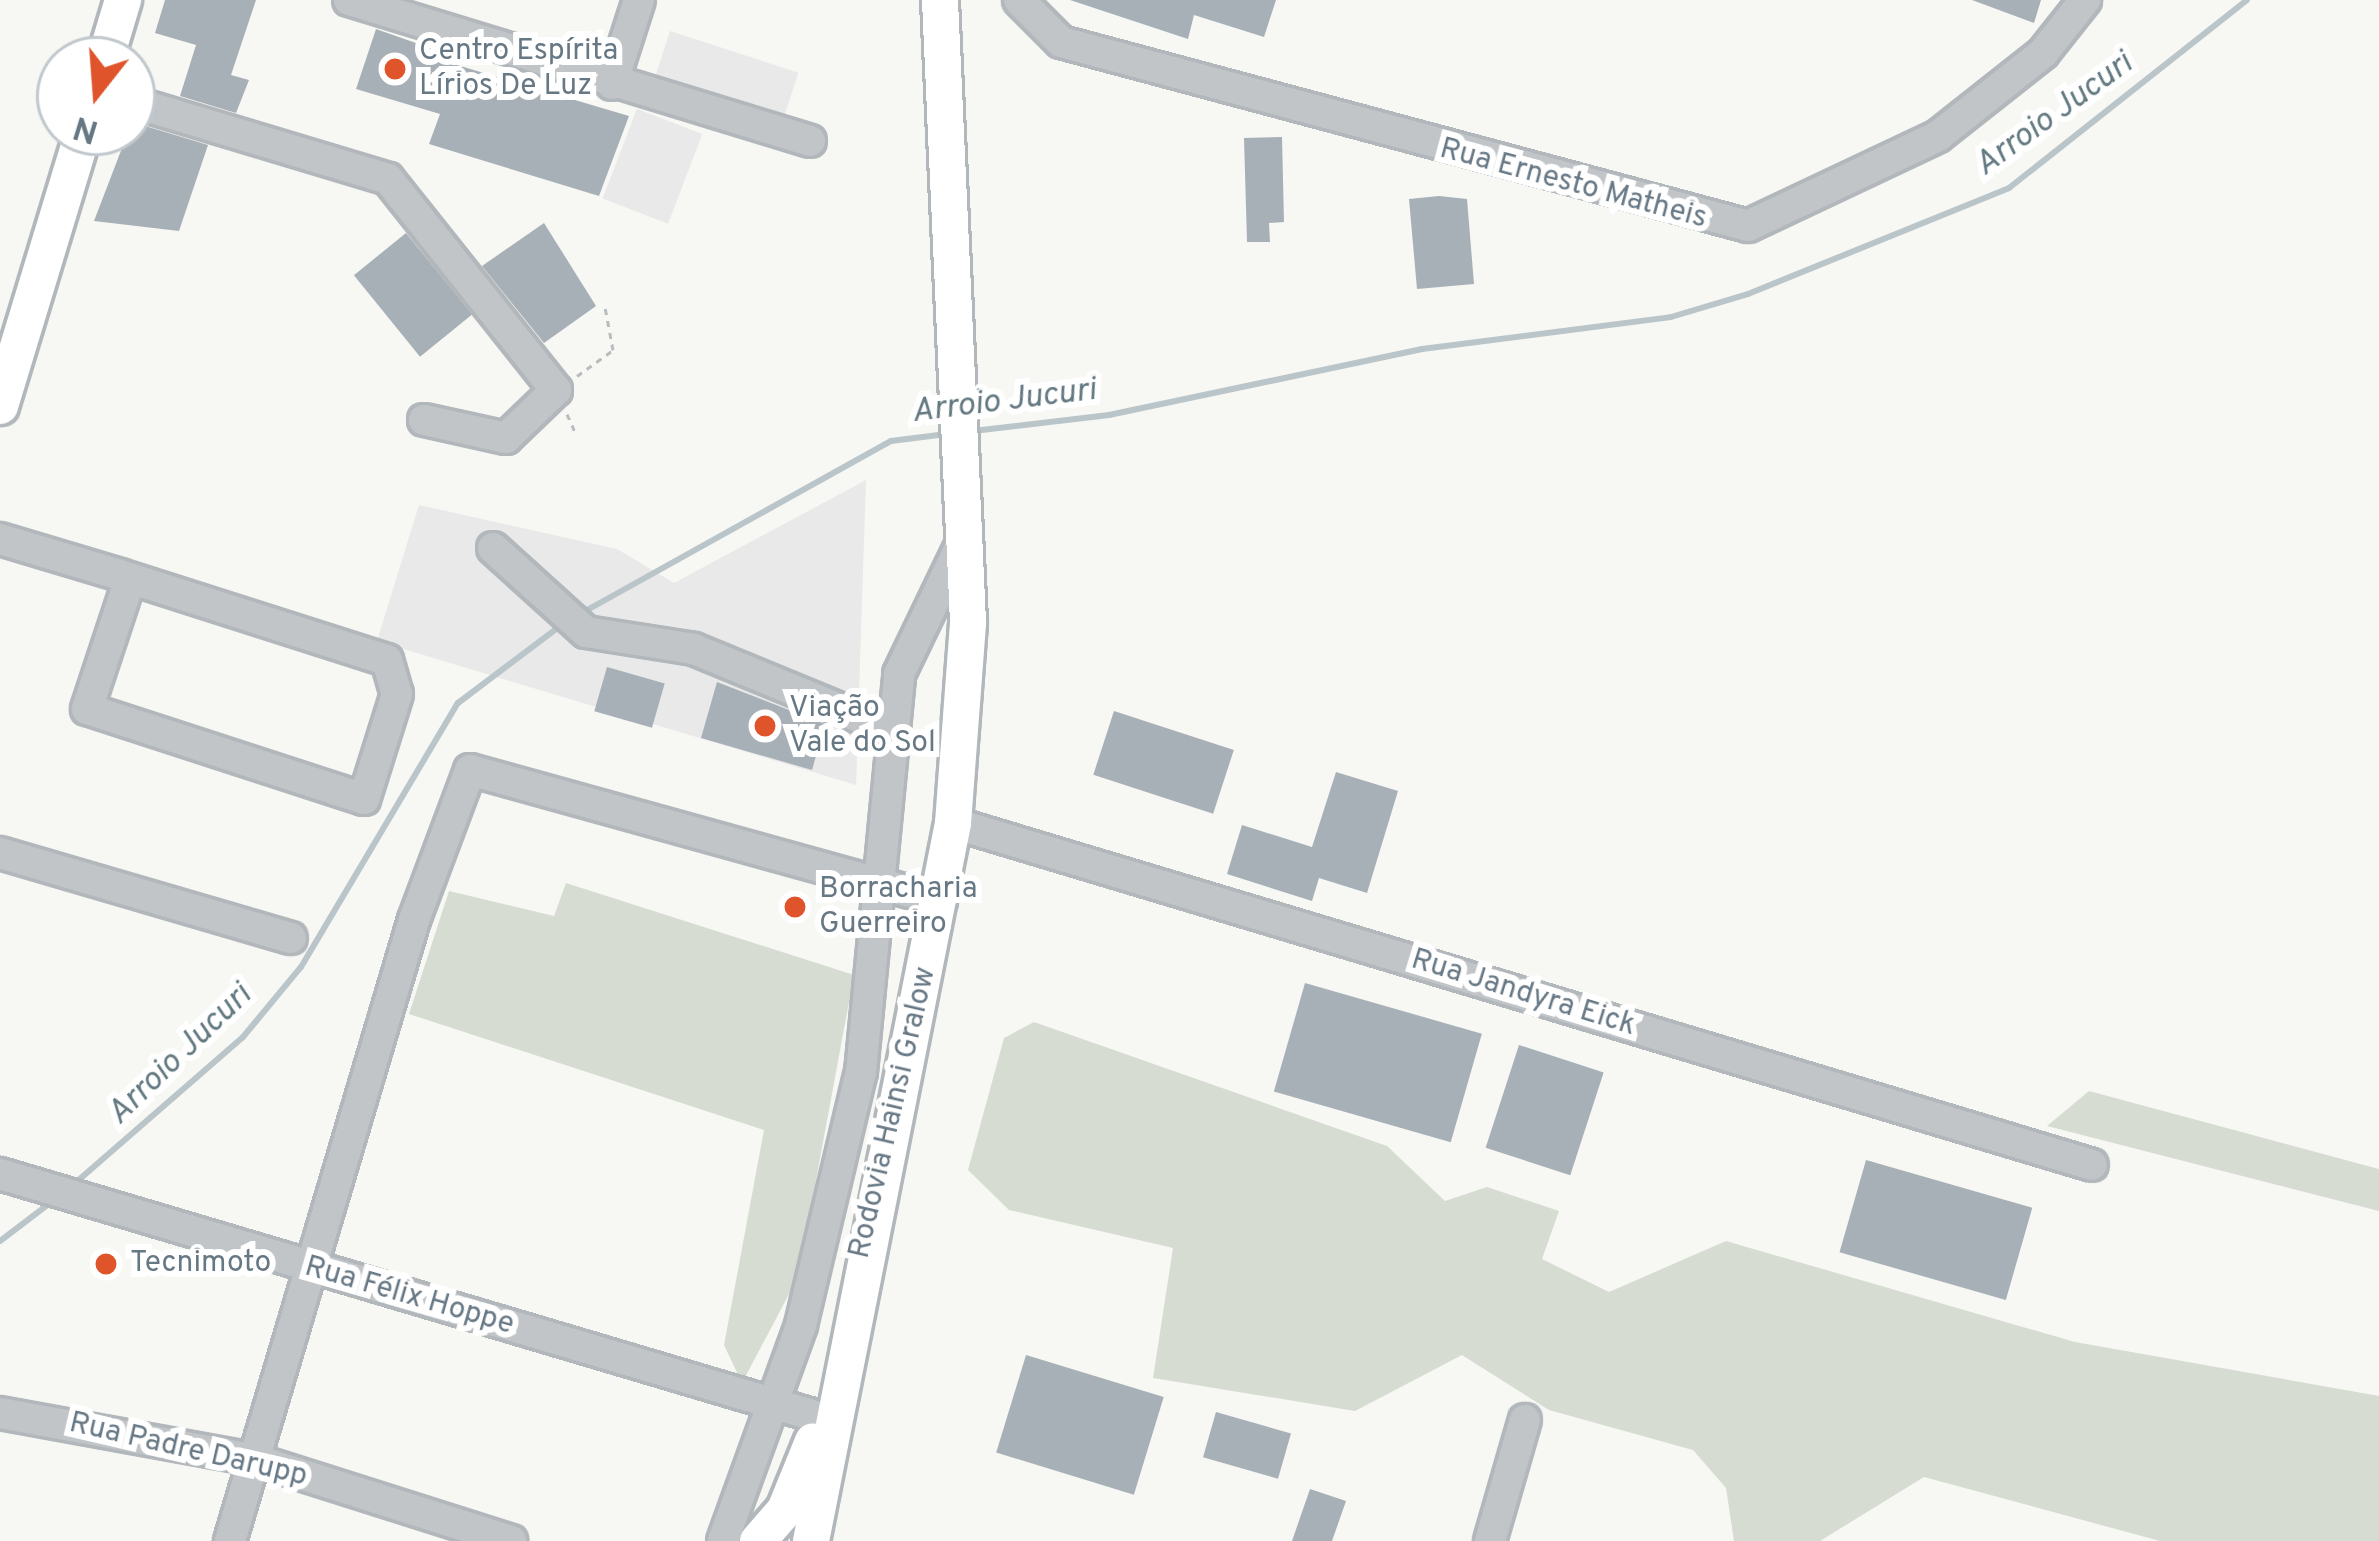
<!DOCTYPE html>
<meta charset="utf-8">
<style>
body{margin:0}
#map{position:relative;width:2379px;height:1541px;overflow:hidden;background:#f7f7f4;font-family:Overpass,sans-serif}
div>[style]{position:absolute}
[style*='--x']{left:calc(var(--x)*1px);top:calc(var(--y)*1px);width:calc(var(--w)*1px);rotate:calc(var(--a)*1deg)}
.built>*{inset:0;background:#e8e9e8;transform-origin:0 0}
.green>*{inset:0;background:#d7dcd3}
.stream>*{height:6px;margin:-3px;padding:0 3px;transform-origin:3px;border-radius:3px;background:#b9c5c9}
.building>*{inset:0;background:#a7b0b6;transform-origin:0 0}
.path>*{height:3px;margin-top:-1.5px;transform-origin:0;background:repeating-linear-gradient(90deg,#b9bcbf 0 6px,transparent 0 12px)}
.roads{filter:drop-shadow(3px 0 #b2b7bb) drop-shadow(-3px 0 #b2b7bb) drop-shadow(0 3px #b2b7bb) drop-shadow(0 -3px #b2b7bb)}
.minor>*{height:30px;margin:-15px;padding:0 15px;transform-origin:15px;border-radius:15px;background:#c1c5c8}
.major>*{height:36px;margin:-18px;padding:0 18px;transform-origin:18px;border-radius:18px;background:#fff}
.dots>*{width:33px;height:33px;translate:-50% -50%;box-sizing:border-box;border:6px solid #fff;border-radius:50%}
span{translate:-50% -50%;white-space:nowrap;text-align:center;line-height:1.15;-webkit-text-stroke:12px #fff;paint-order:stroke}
.poi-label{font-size:30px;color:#677885}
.left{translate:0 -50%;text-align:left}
.street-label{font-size:30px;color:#677885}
.water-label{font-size:33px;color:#637981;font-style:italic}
.north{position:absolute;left:36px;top:36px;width:120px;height:120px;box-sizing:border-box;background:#fff;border:3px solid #c2c9ce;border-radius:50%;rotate:197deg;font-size:33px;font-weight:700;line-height:48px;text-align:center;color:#677885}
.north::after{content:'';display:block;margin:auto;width:42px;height:54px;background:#e0542c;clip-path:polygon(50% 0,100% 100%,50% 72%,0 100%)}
</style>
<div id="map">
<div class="built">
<i style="left:670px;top:31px;width:135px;height:53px;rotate:18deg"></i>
<i style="left:637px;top:109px;width:70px;height:96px;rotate:21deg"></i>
<i style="clip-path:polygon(866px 480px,856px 785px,377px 641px,419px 505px,617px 549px,674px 583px)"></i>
</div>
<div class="green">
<i style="clip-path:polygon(566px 883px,854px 975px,798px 1277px,742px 1383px,724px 1345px,764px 1130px,409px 1014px,449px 891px,554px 916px)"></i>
<i style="clip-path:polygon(1034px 1022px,1387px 1146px,1445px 1201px,1487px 1187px,1559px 1211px,1542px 1259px,1609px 1292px,1726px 1241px,2075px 1342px,2379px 1396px,2379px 1541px,2160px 1541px,1924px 1477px,1820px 1541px,1734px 1541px,1726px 1488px,1693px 1450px,1549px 1410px,1462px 1355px,1355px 1411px,1153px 1378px,1173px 1248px,1009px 1210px,968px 1170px,1004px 1038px)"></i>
<i style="clip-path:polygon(2089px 1091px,2379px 1169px,2379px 1211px,2047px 1126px)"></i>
</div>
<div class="stream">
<i style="--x:973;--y:431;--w:137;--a:-6.7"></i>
<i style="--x:1109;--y:415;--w:320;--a:-11.9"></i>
<i style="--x:1422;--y:349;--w:251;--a:-7.3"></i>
<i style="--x:1671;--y:317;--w:80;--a:-16.6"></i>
<i style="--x:1748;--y:294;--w:282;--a:-22.1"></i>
<i style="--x:2009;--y:188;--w:303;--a:-38.3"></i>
<i style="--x:580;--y:614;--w:356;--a:-29.1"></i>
<i style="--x:891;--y:441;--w:56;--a:-7.1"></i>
<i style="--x:74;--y:1184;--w:224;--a:-41"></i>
<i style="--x:243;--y:1037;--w:91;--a:-50.4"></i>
<i style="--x:301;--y:967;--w:307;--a:-59.3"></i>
<i style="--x:458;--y:703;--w:133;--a:-37"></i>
<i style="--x:0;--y:1241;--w:68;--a:-37.2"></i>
</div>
<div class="building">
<i style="clip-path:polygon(165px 0,256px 0,231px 75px,249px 80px,236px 113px,180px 96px,196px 45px,155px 33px)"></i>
<i style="clip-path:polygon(1070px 0,1276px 0,1264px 37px,1194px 15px,1188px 39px)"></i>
<i style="clip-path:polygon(1972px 0,2041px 0,2034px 23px)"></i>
<i style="clip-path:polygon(376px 29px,433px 49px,430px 57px,629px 116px,599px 196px,429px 144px,440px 114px,356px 89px)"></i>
<i style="clip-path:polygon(132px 122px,208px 145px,179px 231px,94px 221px)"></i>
<i style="clip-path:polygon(1282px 137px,1284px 222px,1269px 223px,1270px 242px,1247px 242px,1244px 138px)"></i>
<i style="clip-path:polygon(1439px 196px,1467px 199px,1474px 284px,1417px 289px,1409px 199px)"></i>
<i style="clip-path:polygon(544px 223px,596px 306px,544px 343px,482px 266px)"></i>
<i style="left:406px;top:233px;width:105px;height:67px;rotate:51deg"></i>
<i style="left:607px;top:667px;width:60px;height:46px;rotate:16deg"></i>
<i style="clip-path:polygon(717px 682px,825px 724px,812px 770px,701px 738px)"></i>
<i style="left:1114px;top:711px;width:126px;height:67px;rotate:18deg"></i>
<i style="clip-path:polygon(1336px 772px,1398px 791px,1367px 893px,1319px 878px,1312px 901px,1227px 874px,1242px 825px,1312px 847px)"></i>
<i style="left:1305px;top:983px;width:184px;height:113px;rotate:16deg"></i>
<i style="left:1519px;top:1045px;width:89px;height:108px;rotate:18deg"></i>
<i style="left:1866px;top:1160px;width:173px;height:96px;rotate:16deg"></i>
<i style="left:1026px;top:1355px;width:144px;height:102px;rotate:17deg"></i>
<i style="left:1216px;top:1412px;width:78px;height:47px;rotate:16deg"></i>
<i style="clip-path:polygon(1310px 1489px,1346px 1501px,1332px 1541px,1292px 1541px)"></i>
</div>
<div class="path">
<i style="--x:577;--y:376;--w:44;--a:-35.8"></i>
<i style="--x:613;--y:350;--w:44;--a:-100.5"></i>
<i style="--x:567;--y:414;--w:22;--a:66"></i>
</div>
<div class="roads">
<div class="minor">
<i style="--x:349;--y:0;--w:482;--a:17"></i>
<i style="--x:1019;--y:0;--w:59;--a:45"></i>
<i style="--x:1061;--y:42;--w:711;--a:14.99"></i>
<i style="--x:1748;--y:226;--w:210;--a:-25.3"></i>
<i style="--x:1938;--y:136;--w:134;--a:-38.3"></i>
<i style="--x:2043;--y:53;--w:68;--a:-51.6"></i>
<i style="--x:612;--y:84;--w:88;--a:-72.2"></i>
<i style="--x:132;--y:102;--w:267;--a:16.7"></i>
<i style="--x:388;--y:179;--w:270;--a:51.5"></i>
<i style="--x:556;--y:390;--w:69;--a:136.2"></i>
<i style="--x:506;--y:438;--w:84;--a:-167.6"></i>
<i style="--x:0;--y:539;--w:125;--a:16.7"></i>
<i style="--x:120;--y:575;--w:280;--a:17.7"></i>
<i style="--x:387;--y:660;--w:35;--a:74"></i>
<i style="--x:397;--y:694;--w:110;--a:107.4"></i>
<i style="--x:364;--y:799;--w:291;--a:-162"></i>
<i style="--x:87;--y:709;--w:137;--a:-71.7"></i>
<i style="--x:493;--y:548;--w:125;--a:42.1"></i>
<i style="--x:586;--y:632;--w:109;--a:8.9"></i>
<i style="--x:694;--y:649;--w:215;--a:22.4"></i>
<i style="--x:953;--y:823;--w:1189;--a:16.71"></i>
<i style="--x:0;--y:853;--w:303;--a:16.3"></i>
<i style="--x:0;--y:1174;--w:854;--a:16.53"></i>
<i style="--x:0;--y:1413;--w:257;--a:10.3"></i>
<i style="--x:253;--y:1459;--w:271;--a:17.6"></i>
<i style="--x:230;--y:1541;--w:648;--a:-73.5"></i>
<i style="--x:414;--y:920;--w:160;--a:-69.5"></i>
<i style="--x:470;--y:770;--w:489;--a:15.5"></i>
<i style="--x:723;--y:1541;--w:230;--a:-70.1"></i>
<i style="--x:801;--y:1325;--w:260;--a:-76.7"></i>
<i style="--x:861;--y:1072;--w:400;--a:-84.5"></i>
<i style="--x:899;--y:674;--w:154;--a:-64.3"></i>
<i style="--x:1490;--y:1541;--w:126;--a:-73.9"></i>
</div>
<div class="major">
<i style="--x:105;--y:60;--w:63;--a:-73.3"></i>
<i style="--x:0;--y:406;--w:286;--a:-73.1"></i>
<i style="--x:758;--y:1541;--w:41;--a:-48.9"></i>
<i style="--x:785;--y:1510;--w:74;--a:-67.9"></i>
<i style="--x:811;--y:1541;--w:732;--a:-78.81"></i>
<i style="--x:953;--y:823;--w:202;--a:-85.7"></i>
<i style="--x:968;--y:622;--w:623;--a:-92.58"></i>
</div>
</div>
<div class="dots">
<i style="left:395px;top:69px;background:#e0542c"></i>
<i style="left:765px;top:726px;background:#e0542c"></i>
<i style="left:795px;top:907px;background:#e0542c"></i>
<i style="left:106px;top:1264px;background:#e0542c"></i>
</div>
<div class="poi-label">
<span class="left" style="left:419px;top:69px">Centro Espírita<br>Lírios De Luz</span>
<span class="left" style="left:789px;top:726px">Viação<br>Vale do Sol</span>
<span class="left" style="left:819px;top:907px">Borracharia<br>Guerreiro</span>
<span class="left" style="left:130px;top:1264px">Tecnimoto</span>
</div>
<div class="street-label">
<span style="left:1573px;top:185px;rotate:15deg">Rua Ernesto Matheis</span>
<span style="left:1523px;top:994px;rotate:17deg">Rua Jandyra Eick</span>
<span style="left:894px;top:1113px;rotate:-77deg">Rodovia Hainsi Gralow</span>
<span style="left:409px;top:1297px;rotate:16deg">Rua Félix Hoppe</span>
<span style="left:188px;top:1451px;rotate:13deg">Rua Padre Darupp</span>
</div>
<div class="water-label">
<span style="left:2055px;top:116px;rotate:-36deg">Arroio Jucuri</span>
<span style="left:1004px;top:403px;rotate:-7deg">Arroio Jucuri</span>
<span style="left:181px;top:1056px;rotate:-44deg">Arroio Jucuri</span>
</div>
<div class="north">N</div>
</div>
